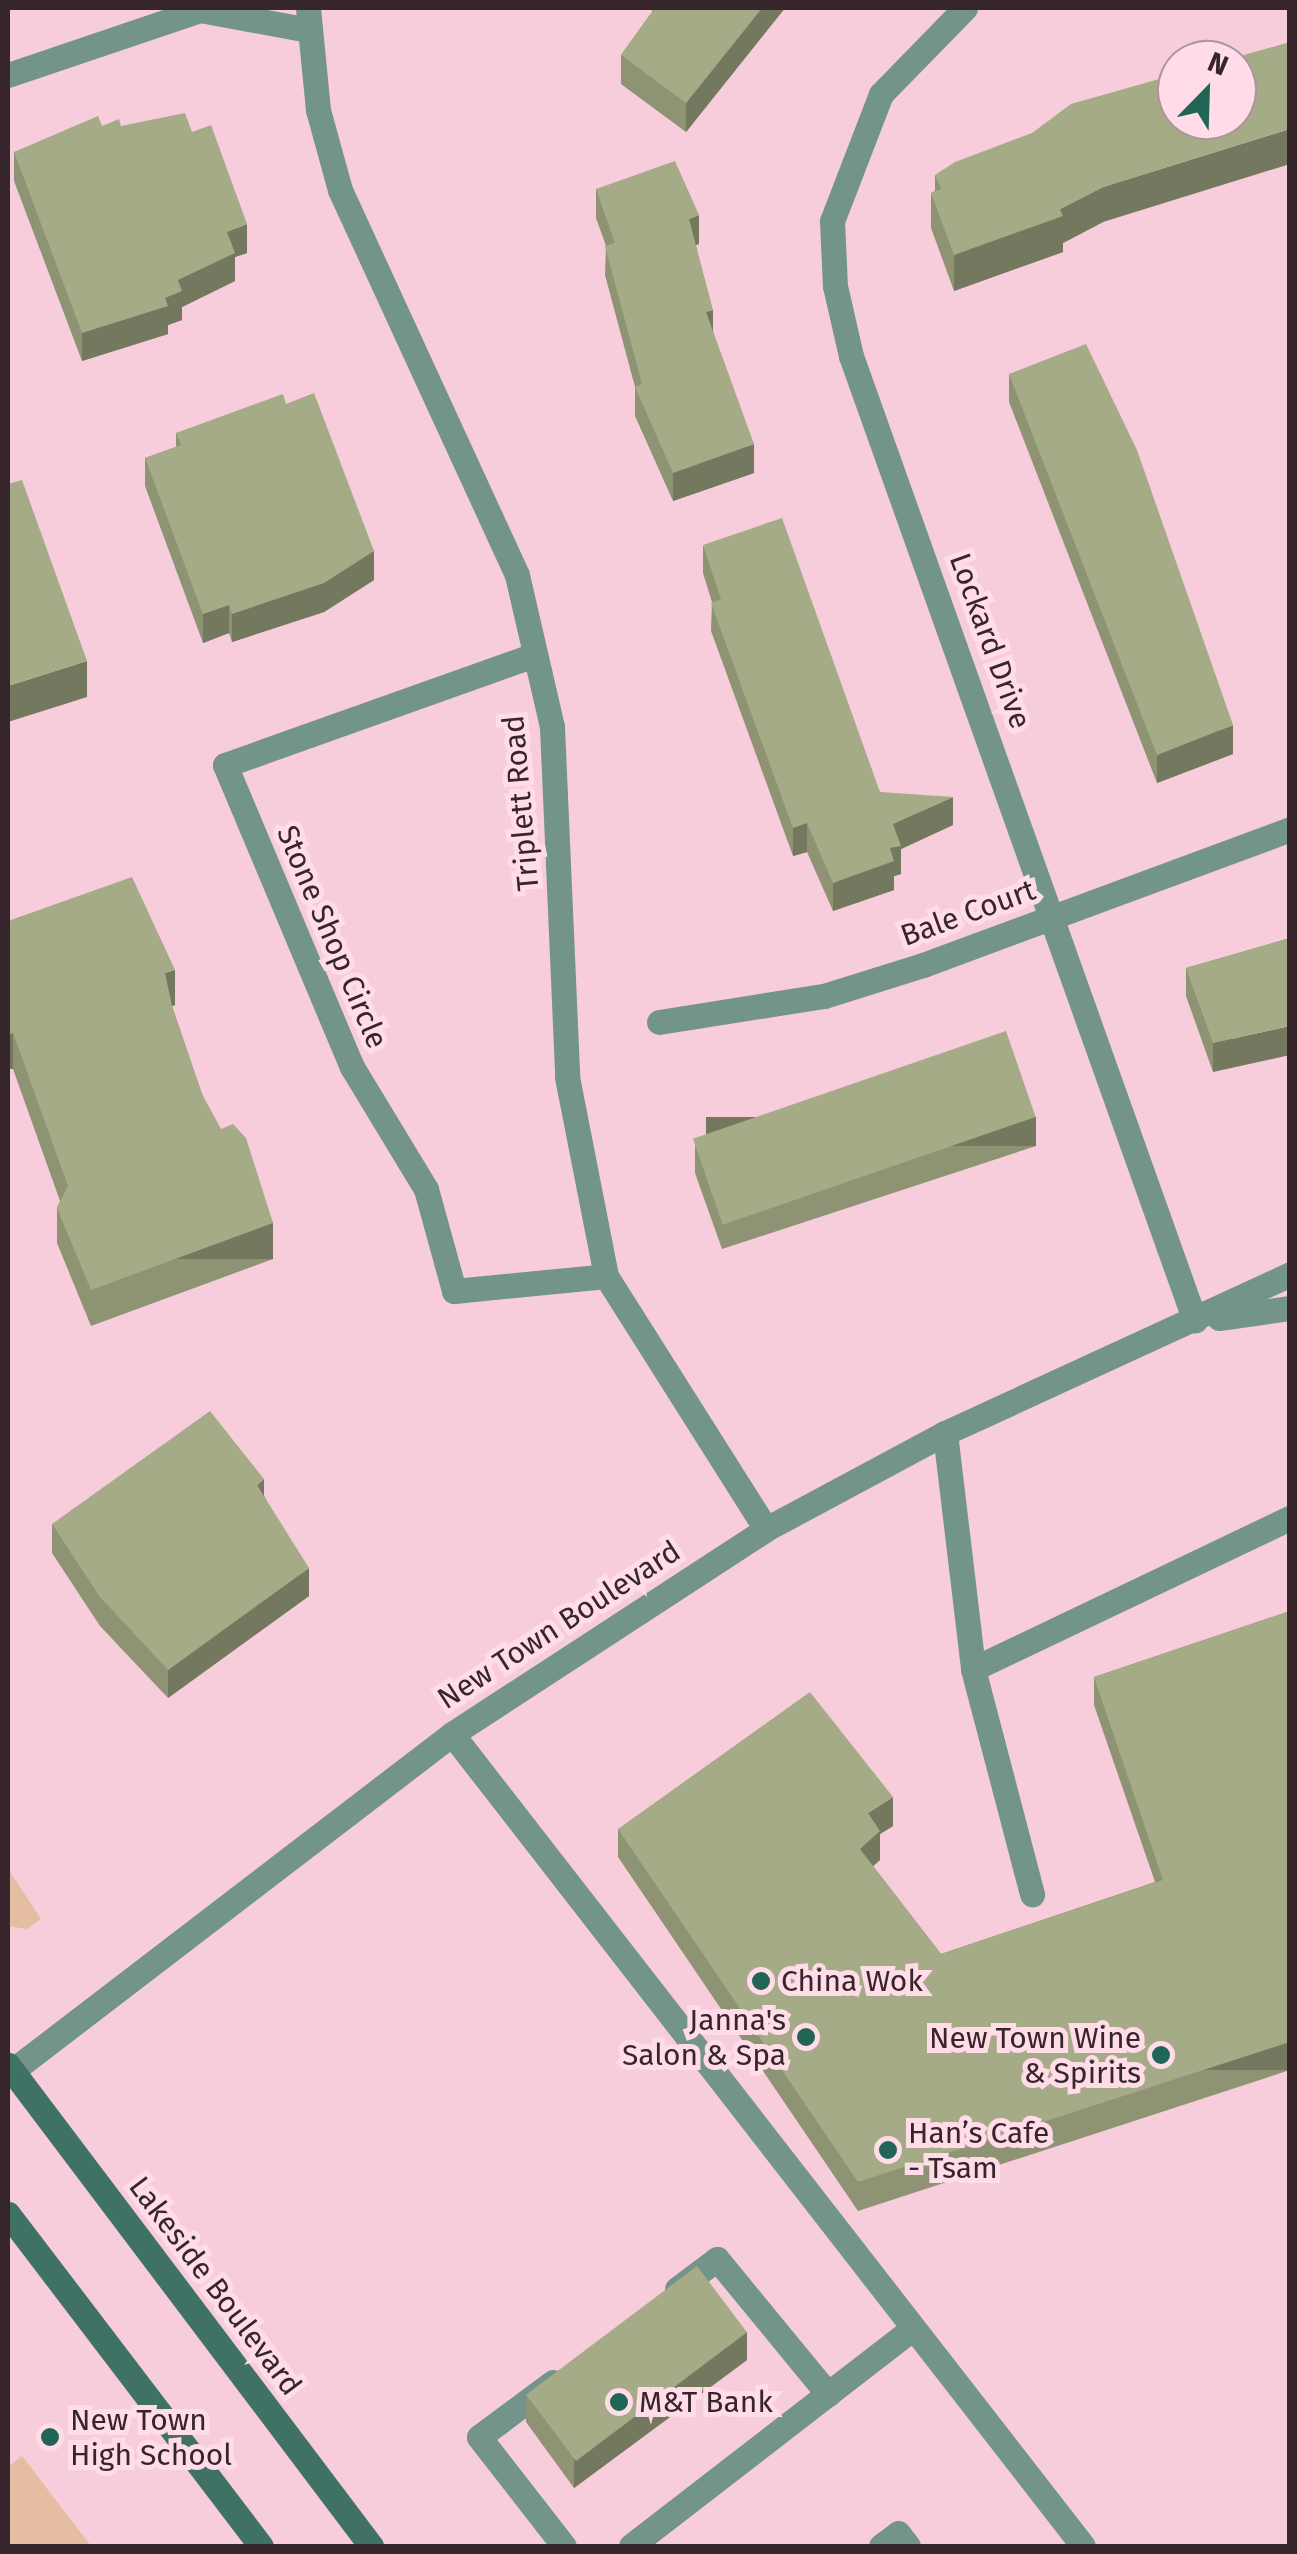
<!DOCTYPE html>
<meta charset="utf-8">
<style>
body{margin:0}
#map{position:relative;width:1297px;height:2554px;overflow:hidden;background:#f7ccdb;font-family:"Fira Sans",sans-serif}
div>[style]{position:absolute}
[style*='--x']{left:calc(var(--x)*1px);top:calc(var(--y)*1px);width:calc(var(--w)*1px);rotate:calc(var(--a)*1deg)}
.green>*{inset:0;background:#e5bda2}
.service>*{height:25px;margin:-12.5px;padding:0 12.5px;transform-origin:12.5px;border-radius:12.5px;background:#73948b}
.minor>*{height:25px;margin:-12.5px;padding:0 12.5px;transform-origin:12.5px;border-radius:12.5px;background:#73948b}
.secondary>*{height:25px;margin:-12.5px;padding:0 12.5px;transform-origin:12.5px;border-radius:12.5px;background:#3f7265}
.wall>*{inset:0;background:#8e9374}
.shaded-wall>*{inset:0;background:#74785e;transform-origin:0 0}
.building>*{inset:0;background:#a5ab87;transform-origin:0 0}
.dots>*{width:28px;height:28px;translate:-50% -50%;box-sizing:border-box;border:5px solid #ffdce8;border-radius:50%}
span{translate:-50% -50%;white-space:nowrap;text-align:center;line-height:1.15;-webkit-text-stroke:10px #ffdce8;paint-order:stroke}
.street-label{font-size:30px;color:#36262c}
.poi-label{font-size:30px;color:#36262c}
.left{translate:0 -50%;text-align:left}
.right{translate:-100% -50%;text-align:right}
.frame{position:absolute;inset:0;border:10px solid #36262c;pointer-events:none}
.north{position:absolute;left:1157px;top:40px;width:100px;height:100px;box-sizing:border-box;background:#ffdce8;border:2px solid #af939d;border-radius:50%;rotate:23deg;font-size:28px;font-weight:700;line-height:40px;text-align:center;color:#36262c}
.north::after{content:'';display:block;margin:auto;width:35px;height:45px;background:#216556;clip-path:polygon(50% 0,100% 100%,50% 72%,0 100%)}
</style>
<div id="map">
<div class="green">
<i style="clip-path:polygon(8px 1869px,41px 1919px,27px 1929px,8px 1926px)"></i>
<i style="clip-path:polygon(22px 2456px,91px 2546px,8px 2546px,8px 2467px)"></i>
</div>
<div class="service">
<i style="--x:945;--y:1433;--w:238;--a:83.2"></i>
<i style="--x:973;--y:1669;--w:233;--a:75.3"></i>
<i style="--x:973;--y:1669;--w:351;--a:-25.5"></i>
<i style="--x:452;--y:1734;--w:1028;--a:52.15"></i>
<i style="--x:677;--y:2289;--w:50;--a:-36.9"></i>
<i style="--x:717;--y:2259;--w:175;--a:50.6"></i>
<i style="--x:553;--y:2382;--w:92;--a:143.4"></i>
<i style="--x:479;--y:2437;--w:138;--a:52.1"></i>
<i style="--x:631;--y:2546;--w:356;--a:-37.7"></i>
<i style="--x:881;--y:2546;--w:21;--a:-37"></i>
<i style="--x:898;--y:2533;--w:16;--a:52"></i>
</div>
<div class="minor">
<i style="--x:308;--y:8;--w:102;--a:84.4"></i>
<i style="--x:318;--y:110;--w:83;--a:74.6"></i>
<i style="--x:340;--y:190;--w:424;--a:65.3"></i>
<i style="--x:517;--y:575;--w:156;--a:77"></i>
<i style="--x:552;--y:727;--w:350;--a:87.5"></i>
<i style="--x:567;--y:1077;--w:203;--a:78.9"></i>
<i style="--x:606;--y:1276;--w:299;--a:57.7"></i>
<i style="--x:965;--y:8;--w:120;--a:134.3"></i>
<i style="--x:881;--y:94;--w:136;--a:111.1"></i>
<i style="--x:832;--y:221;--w:65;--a:87.4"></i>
<i style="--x:835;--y:286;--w:72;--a:77.1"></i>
<i style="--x:851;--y:356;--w:1024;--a:70.38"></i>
<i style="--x:8;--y:75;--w:203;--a:-18.7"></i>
<i style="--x:200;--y:10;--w:106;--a:10.4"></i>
<i style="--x:534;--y:655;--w:328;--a:160.4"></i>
<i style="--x:225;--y:765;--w:328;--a:67.2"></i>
<i style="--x:352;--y:1067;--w:143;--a:58.8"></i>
<i style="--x:426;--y:1189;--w:106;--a:74.6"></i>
<i style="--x:454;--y:1291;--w:153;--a:-5.6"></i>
<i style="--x:659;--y:1022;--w:167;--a:-9"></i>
<i style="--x:824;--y:996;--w:104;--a:-17.4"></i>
<i style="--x:923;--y:965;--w:391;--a:-20.3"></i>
<i style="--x:1219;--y:1318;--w:72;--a:-8"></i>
<i style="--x:12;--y:2071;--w:554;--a:-37.45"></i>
<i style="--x:452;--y:1734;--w:375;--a:-33.1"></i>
<i style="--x:766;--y:1529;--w:203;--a:-28.2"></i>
<i style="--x:945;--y:1433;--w:380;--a:-24.7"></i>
</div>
<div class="secondary">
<i style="--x:8;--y:2065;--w:603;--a:52.96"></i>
<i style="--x:8;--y:2214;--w:417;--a:52.7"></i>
</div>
<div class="wall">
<i style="clip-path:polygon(652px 8px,785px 8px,686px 132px,621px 84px,621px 55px,652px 12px)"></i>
<i style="clip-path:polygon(121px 126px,192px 132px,247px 253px,235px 257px,235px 281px,182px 307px,182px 320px,168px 325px,168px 334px,82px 361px,14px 181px,14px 152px)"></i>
<i style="clip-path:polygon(935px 175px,1103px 222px,1063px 243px,1063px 252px,954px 291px,931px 228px,931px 193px,935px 191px)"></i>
<i style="clip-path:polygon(596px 189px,699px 244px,696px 245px,713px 331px,754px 473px,673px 501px,635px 416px,635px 387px,605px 275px,606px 246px,596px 218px)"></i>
<i style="clip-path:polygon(1009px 374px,1233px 754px,1157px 783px,1009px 402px)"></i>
<i style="clip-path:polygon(286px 404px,374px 580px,324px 612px,232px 642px,229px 633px,203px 643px,145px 486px,145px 458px,176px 447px,176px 433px)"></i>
<i style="clip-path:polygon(703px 545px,880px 792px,953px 825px,901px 849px,901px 874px,894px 876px,894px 890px,833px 911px,807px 852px,793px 856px,711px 631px,712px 602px,703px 573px)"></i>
<i style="clip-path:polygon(8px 921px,175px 1005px,172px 1006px,202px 1094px,273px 1259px,91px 1326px,57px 1243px,57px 1208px,60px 1201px,13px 1069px)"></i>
<i style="clip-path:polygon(1290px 938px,1213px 1072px,1186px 996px,1186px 968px)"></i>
<i style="clip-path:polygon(695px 1145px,1036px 1146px,722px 1249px,695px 1173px)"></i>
<i style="clip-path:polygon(264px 1495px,309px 1596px,168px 1698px,100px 1626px,52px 1553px,52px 1524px)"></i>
<i style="clip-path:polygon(1290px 1611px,1290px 2070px,858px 2211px,618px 1857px,618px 1829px,893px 1826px,880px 1834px,880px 1860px,873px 1866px,941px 1954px,1155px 1882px,1094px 1705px,1094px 1677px)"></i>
<i style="clip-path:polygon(747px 2360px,574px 2488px,526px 2422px,526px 2394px)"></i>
</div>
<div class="shaded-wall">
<i style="clip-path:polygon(762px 8px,785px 8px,686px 132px,686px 103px)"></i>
<i style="clip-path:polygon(1290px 129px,1290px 164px,1103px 222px,1063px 243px,1063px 252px,954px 291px,954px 255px,1060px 209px,1103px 187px)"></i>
<i style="clip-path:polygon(699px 215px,699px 244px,689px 247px,689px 219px)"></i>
<i style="clip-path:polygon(247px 224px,247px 253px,235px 257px,235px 281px,182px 307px,182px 320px,168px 325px,168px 334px,82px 361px,82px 333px,165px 298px,178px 280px,227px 232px)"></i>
<i style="clip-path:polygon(713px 310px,713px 338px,706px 312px)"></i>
<i style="clip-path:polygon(754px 444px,754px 473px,673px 501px,673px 473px)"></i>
<i style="clip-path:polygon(374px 551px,374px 580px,324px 612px,232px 642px,232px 614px)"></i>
<i style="clip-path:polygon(229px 605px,229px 633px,203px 643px,203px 614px)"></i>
<i style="clip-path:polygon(87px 661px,87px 697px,8px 722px,8px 686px)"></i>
<i style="clip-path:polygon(1233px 725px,1233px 754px,1157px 783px,1157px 755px)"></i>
<i style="clip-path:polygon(953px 797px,953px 825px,901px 849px,901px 874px,894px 876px,894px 890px,833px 911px,833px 883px,890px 848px,893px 824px)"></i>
<i style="clip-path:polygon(807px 823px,807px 852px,793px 856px,793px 828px)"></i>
<i style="clip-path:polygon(175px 970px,175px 1005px,165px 1009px,165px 973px)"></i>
<i style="clip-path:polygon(1290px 1026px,1290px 1055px,1213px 1072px,1213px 1043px)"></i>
<i style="left:13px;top:1033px;width:36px;height:5px;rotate:90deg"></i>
<i style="left:1036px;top:1117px;width:29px;height:330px;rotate:90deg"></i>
<i style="left:273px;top:1223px;width:36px;height:194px;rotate:90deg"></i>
<i style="clip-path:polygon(264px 1479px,264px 1508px,257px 1485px)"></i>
<i style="clip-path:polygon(309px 1568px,309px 1596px,168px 1698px,168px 1670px)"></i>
<i style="clip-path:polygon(893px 1797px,893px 1826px,880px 1834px,880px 1860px,860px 1878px,860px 1849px,868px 1813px)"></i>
<i style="left:1290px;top:2042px;width:28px;height:454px;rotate:90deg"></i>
<i style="clip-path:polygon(747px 2332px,747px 2360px,574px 2488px,574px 2459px)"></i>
</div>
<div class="building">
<i style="clip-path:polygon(655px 8px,762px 8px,686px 103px,621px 55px)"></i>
<i style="clip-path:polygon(1290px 42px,1290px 129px,1103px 187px,1060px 209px,1063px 216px,954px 255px,931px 193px,941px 189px,935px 175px,955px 162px,1032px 133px,1071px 104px,1177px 74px,1177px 120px,1237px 120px,1237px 60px,1226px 60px)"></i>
<i style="clip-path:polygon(185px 113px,192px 132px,211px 125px,247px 224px,227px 232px,235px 253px,178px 280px,182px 291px,165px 298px,168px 306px,82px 333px,14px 152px,98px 116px,102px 126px,119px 119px,121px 126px)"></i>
<i style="clip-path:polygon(675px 161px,699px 215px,689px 219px,713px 310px,706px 312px,754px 444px,673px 473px,635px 387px,642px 384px,605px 246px,615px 243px,596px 189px)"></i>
<i style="clip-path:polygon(1086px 344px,1137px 450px,1233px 725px,1157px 755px,1009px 374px)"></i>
<i style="clip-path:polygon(314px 393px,374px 551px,324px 583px,232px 614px,229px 605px,203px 614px,145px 458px,181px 445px,176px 433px,283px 394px,286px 404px)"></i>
<i style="clip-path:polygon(22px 480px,87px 661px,8px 686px,8px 484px)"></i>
<i style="clip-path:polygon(782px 518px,880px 792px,953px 797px,893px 824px,901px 846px,890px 848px,894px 861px,833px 883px,807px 823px,793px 828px,711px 603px,721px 599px,703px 545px)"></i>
<i style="clip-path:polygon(132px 877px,175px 970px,165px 973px,173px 1011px,202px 1094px,221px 1129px,233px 1124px,246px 1138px,273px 1223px,91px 1290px,57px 1208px,68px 1186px,13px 1033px,8px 1035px,8px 921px)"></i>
<i style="clip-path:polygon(1290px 938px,1290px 1026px,1213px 1043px,1186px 968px)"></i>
<i style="left:1006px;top:1031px;width:91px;height:331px;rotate:71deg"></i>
<i style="clip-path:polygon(210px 1411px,264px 1479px,257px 1485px,309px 1568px,168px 1670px,100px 1597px,52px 1524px)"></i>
<i style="clip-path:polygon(1290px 1611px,1290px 2042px,858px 2182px,618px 1829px,810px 1692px,893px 1797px,868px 1813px,880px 1831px,860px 1849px,941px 1954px,1163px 1880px,1094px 1677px)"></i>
<i style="left:697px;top:2266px;width:83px;height:214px;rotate:53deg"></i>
</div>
<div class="dots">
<i style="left:761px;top:1981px;background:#216556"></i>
<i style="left:806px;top:2037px;background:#216556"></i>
<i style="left:1161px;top:2055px;background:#216556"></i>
<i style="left:888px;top:2150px;background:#216556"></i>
<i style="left:619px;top:2402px;background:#216556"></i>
<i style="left:50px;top:2437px;background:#216556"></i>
</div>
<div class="street-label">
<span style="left:990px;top:641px;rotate:70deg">Lockard Drive</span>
<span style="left:521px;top:803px;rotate:-95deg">Triplett Road</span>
<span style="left:968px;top:913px;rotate:-20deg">Bale Court</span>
<span style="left:332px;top:937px;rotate:67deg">Stone Shop Circle</span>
<span style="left:559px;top:1625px;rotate:-33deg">New Town Boulevard</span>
<span style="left:215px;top:2286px;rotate:53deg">Lakeside Boulevard</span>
</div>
<div class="poi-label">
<span class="left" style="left:781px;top:1981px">China Wok</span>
<span class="right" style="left:786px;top:2037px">Janna's<br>Salon &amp; Spa</span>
<span class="right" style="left:1141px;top:2055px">New Town Wine<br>&amp; Spirits</span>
<span class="left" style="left:908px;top:2150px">Han’s Cafe<br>- Tsam</span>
<span class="left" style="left:639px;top:2402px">M&amp;T Bank</span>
<span class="left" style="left:70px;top:2437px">New Town<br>High School</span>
</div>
<div class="frame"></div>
<div class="north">N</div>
</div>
